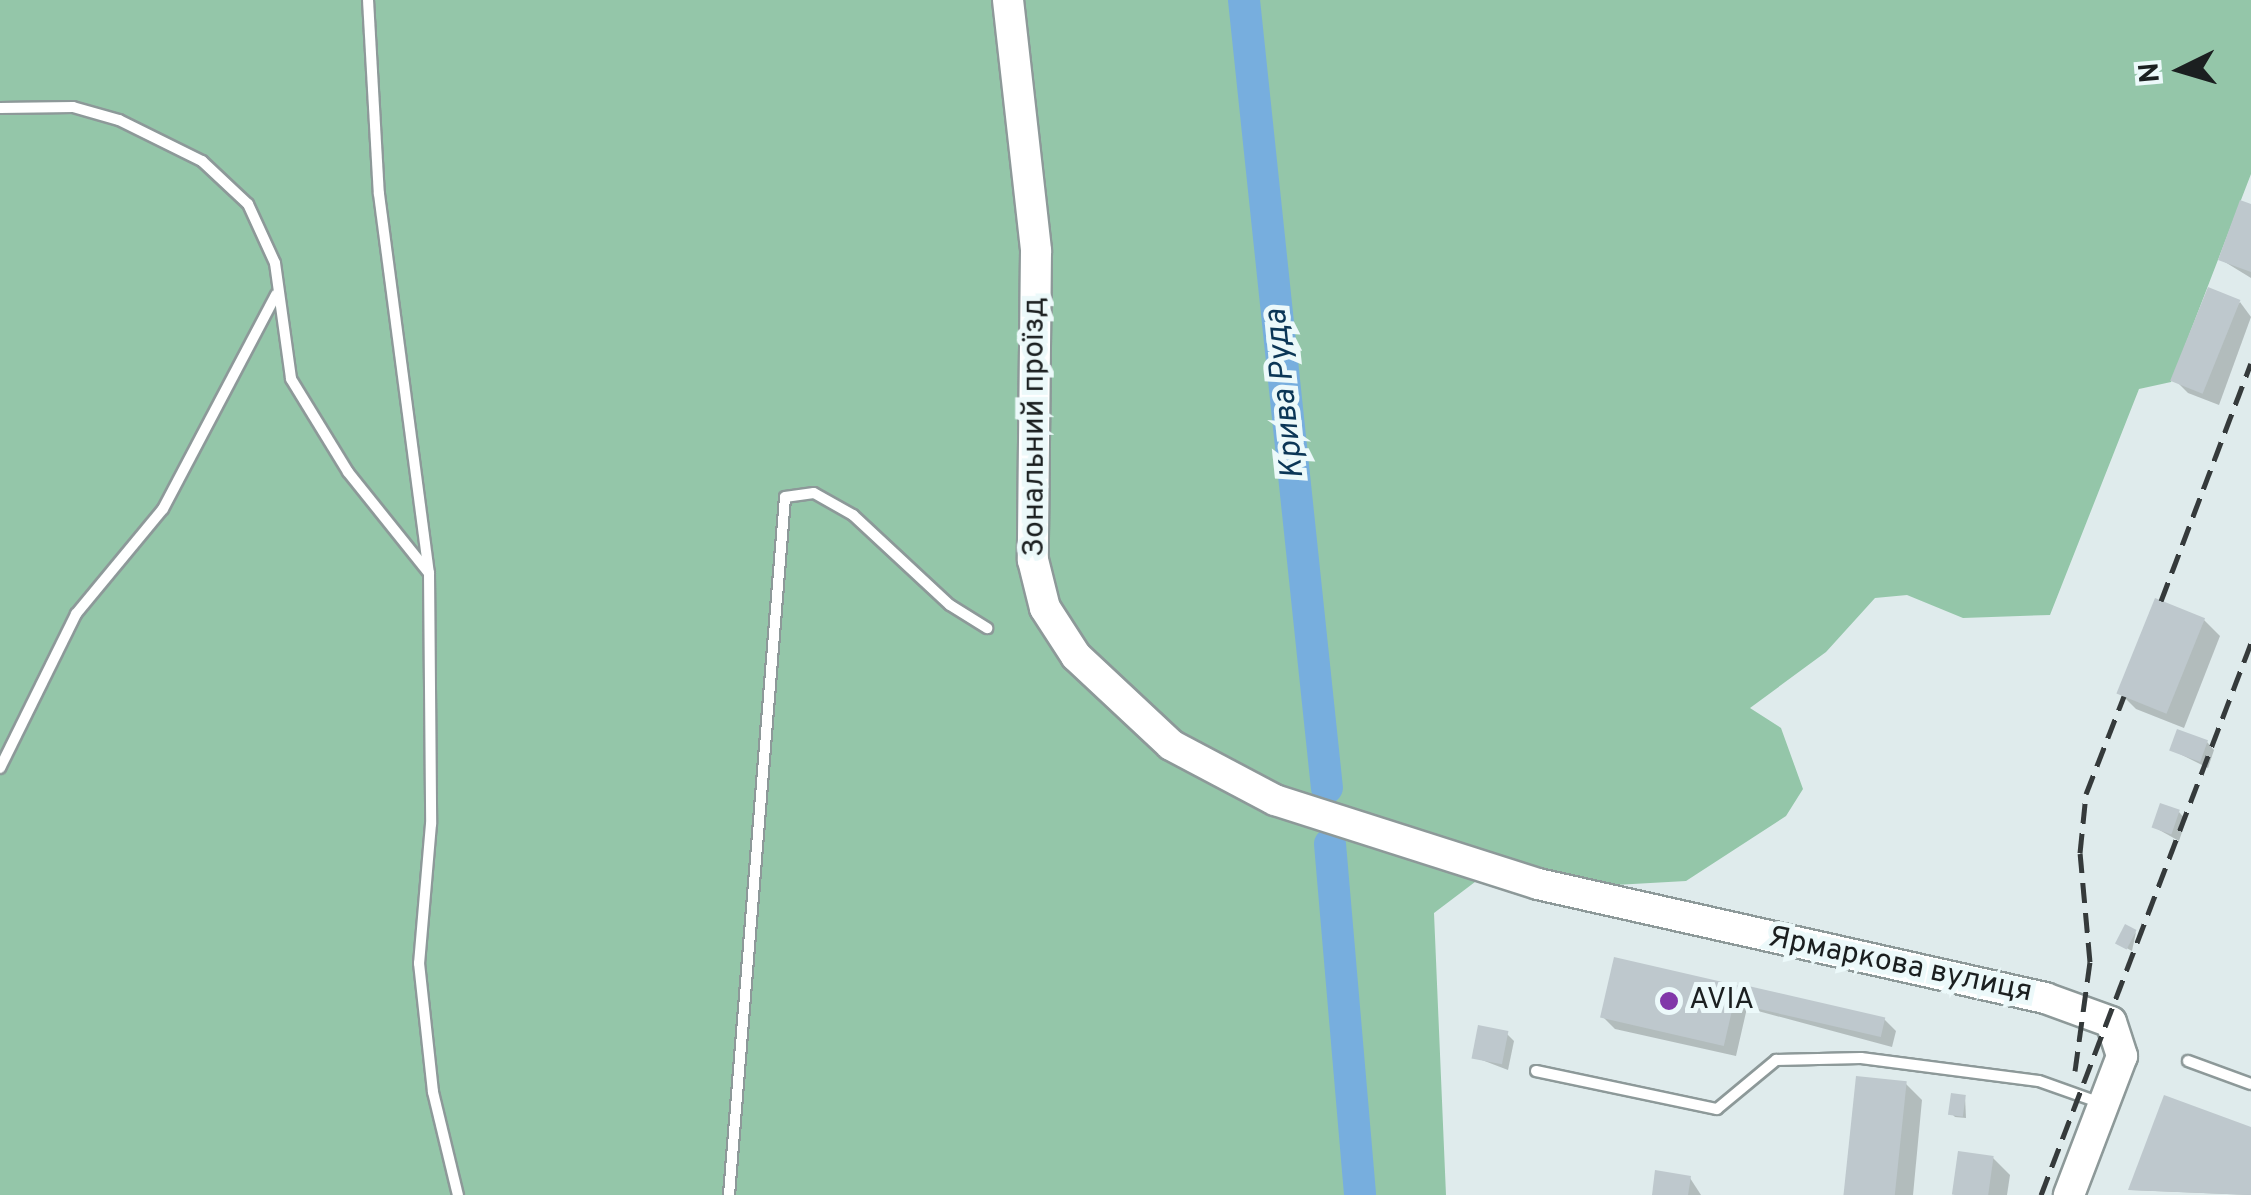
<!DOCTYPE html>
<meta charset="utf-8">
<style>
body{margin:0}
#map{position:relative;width:2251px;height:1195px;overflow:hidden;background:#dfebec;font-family:Overpass,sans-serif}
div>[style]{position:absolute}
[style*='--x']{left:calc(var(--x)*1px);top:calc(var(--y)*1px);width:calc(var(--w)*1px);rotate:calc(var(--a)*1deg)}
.green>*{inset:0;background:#94c6a9}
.shadow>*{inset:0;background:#0003}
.river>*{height:32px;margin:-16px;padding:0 16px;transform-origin:16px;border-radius:16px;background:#77aede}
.building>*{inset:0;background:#bec8cd;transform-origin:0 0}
.roads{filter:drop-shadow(2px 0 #8d9999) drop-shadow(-2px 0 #8d9999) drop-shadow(0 2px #8d9999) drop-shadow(0 -2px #8d9999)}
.lane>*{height:10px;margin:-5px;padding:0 5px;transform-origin:5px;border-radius:5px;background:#fff}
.secondary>*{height:30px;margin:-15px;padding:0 15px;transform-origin:15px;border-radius:15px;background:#fff}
.rail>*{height:5px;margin-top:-2.5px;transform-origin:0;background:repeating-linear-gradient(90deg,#353a3b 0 20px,transparent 0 30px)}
.dots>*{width:28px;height:28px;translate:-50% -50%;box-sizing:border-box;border:5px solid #ecf9fa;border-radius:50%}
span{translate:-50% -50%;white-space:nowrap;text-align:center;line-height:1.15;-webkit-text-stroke:10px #ecf9fa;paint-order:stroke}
.street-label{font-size:30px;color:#1b1f20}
.poi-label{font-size:30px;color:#1b1f20}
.left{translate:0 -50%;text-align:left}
.water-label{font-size:32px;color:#0b3656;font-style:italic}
.north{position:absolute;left:2131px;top:20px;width:100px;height:100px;-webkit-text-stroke:8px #ecf9fa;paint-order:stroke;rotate:265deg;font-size:28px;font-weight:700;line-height:40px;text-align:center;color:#1b1f20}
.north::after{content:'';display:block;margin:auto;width:35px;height:45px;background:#1b1f20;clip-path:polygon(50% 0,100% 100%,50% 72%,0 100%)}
</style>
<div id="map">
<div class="green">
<i style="clip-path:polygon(0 0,2251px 0,2251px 174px,2171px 382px,2139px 389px,2050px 615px,1963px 618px,1907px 595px,1875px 598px,1826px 652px,1750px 708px,1781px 728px,1803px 789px,1786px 816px,1686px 881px,1597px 886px,1504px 860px,1434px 913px,1446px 1195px,0 1195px)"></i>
</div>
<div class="shadow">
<i style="clip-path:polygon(2251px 206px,2251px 278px,2220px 259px)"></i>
<i style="clip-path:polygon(2240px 302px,2251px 317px,2219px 405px,2188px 393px,2176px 381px)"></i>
<i style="clip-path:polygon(2204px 620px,2220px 636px,2184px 728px,2136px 709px,2120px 693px)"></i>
<i style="clip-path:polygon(2207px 742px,2214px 750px,2208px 768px,2172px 750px)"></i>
<i style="clip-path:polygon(2179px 812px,2186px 820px,2179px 841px,2154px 827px)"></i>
<i style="clip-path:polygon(2136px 932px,2132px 951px,2123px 946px)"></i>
<i style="clip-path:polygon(1736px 988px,1884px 1019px,1896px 1031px,1892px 1047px,1747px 1008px,1736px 1056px,1615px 1029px,1603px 1017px)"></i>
<i style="clip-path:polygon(1506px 1033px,1514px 1041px,1508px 1070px,1474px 1057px)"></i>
<i style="clip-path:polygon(1906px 1084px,1922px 1100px,1913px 1195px,1847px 1195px)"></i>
<i style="clip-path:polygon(1965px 1097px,1966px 1118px,1955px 1117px,1952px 1114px)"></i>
<i style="clip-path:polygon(2251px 1130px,2251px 1195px,2131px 1190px)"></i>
<i style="clip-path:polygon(1993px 1158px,2010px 1175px,2007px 1195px,1956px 1195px)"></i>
<i style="clip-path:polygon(1690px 1178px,1701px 1195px,1654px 1195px)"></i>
</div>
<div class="river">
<i style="--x:1244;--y:0;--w:792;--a:83.99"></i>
<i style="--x:1330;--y:844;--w:352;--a:85.1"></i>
</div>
<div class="building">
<i style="clip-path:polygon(2240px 200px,2251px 204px,2251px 272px,2218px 260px)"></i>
<i style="left:2208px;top:287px;width:35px;height:101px;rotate:22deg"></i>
<i style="left:2155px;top:598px;width:54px;height:103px;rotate:22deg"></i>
<i style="left:2177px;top:729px;width:33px;height:23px;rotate:20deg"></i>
<i style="left:2160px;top:803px;width:21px;height:26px;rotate:19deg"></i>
<i style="left:2125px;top:924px;width:13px;height:22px;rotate:27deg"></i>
<i style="left:1614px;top:957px;width:127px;height:62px;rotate:13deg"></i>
<i style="left:1744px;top:985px;width:145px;height:20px;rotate:13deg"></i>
<i style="left:1478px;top:1025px;width:31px;height:34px;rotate:11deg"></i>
<i style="left:1856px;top:1076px;width:51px;height:120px;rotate:6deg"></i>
<i style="left:1951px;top:1093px;width:15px;height:22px;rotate:8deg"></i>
<i style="clip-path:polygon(2164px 1095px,2251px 1127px,2251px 1195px,2128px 1190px)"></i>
<i style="left:1958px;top:1151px;width:36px;height:44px;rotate:8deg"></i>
<i style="clip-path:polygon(1655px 1170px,1691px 1176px,1688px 1195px,1652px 1195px)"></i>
</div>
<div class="roads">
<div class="lane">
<i style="--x:368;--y:0;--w:194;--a:86.8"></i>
<i style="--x:379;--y:194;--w:381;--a:82.5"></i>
<i style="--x:0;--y:108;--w:73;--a:-0.8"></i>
<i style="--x:73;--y:107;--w:48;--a:15.8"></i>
<i style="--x:119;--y:120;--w:93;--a:26.3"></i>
<i style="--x:202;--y:161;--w:63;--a:43.1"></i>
<i style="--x:248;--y:204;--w:65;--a:65.4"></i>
<i style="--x:275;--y:263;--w:117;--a:82.1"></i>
<i style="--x:291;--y:379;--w:109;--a:58.5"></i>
<i style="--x:348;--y:472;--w:129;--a:51.3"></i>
<i style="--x:429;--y:573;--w:251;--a:89.5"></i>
<i style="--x:431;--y:824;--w:140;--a:94.9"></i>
<i style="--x:419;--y:963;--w:130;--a:83.8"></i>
<i style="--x:433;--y:1092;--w:106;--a:76.4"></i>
<i style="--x:0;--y:768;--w:172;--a:-63.7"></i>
<i style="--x:76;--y:614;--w:136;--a:-50.4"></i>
<i style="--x:163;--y:509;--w:242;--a:-62.2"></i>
<i style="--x:2188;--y:1061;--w:67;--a:20.1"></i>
<i style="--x:1536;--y:1071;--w:185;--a:11.9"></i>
<i style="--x:1717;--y:1109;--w:77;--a:-39.7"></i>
<i style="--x:1776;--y:1060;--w:85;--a:-1.3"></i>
<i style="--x:1861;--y:1058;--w:179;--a:7.4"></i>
<i style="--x:2039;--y:1081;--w:63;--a:19.6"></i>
<i style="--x:729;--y:1195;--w:700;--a:-85.41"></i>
<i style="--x:785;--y:497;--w:29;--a:-8"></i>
<i style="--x:814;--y:493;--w:45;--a:29.4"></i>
<i style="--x:853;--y:515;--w:132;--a:42.9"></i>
<i style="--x:950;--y:605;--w:44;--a:31.9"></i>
</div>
<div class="secondary">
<i style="--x:1008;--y:0;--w:253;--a:83.6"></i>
<i style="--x:1036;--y:251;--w:309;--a:90.6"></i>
<i style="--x:1033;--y:560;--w:49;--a:76"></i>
<i style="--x:1045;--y:608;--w:57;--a:57.1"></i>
<i style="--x:1076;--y:656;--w:130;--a:43.1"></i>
<i style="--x:1171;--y:745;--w:118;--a:27.9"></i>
<i style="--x:1275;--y:800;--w:276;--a:17.7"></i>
<i style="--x:1538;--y:884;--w:520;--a:12.67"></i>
<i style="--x:2045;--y:998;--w:70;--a:20"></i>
<i style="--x:2111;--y:1022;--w:36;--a:72"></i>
<i style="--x:2122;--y:1056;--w:149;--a:110.9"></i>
</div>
</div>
<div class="rail">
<i style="--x:2161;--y:601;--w:254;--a:-69.3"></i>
<i style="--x:2075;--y:1071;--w:110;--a:-82.2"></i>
<i style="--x:2090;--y:962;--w:109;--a:-95.2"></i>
<i style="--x:2080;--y:853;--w:59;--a:-84.2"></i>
<i style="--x:2086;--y:794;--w:105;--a:-68.8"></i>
<i style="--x:2041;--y:1195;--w:591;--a:-69.17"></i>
</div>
<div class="dots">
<i style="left:1669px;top:1001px;background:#8137a9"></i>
</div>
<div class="street-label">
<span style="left:1036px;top:427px;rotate:-90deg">Зональний проїзд</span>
<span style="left:1900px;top:966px;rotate:12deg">Ярмаркова вулиця</span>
</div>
<div class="poi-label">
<span class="left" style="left:1689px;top:1001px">AVIA</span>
</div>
<div class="water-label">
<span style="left:1286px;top:394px;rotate:-96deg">Крива Руда</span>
</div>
<div class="north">N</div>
</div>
